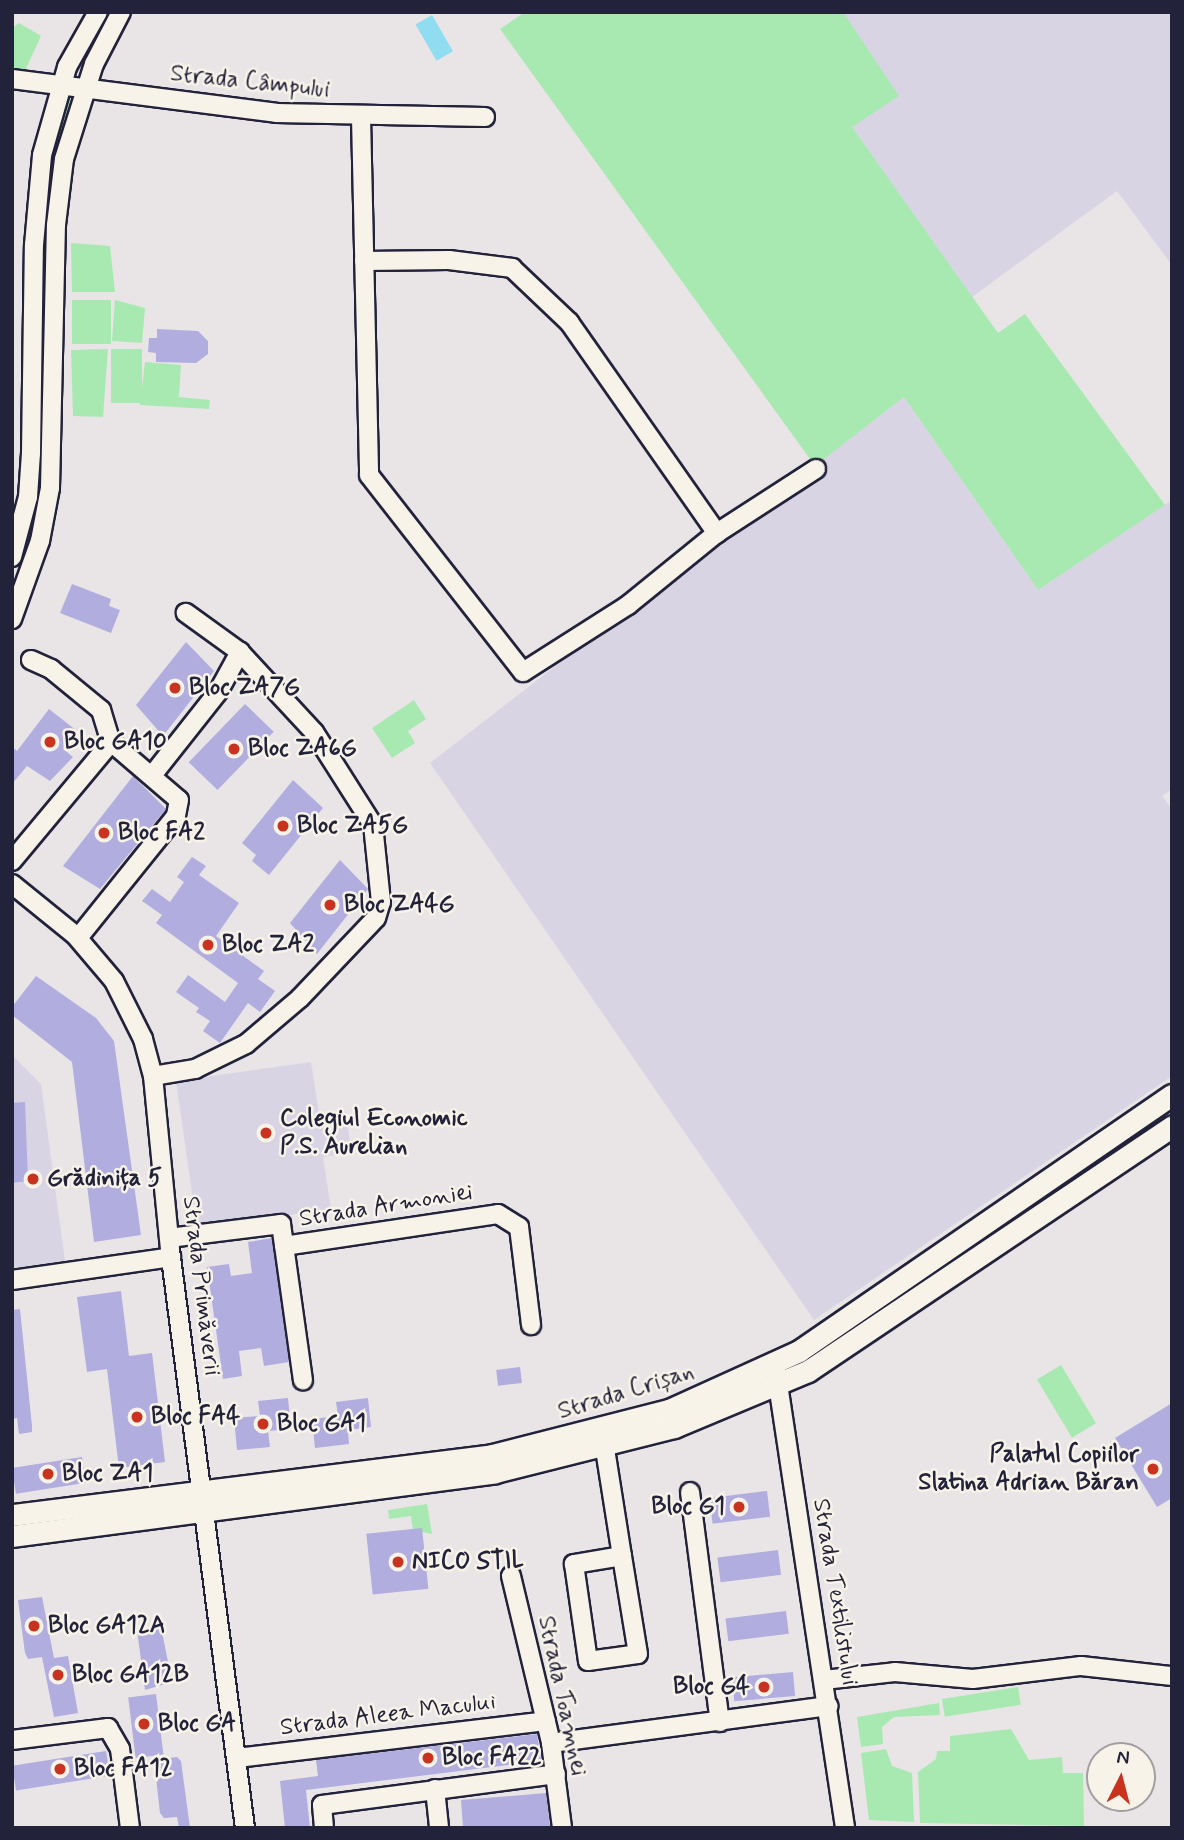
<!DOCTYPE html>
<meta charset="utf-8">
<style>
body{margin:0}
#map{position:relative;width:1184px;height:1840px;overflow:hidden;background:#e9e5e6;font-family:Mynerve,sans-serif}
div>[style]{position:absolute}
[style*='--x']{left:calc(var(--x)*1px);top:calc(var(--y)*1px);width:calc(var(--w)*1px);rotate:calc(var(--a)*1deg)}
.built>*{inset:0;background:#d8d4e4}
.green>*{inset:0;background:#a8e9b2;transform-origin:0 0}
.water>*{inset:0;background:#90dcf0;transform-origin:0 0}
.building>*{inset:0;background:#b1addf;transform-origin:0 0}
.roads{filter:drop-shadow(2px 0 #22223b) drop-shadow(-2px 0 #22223b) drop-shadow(0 2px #22223b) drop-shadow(0 -2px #22223b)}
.minor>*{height:18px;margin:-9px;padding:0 9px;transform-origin:9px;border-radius:9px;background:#f7f3e8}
.major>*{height:21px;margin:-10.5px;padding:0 10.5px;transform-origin:10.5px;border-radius:10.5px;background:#f7f3e8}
.dots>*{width:19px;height:19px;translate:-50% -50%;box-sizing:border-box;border:4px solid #f7f3e8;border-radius:50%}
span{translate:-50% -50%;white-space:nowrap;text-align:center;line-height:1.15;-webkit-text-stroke:5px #f7f3e8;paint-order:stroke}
.street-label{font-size:24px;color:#22223b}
.poi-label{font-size:24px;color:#22223b;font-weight:700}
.left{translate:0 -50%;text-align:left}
.right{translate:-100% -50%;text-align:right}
.frame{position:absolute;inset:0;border:14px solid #22223b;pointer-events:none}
.north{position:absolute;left:1086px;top:1742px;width:70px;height:70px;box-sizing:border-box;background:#f7f3e8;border:2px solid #a29fa3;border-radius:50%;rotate:6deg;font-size:19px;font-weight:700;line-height:28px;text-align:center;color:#22223b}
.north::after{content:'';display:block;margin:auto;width:24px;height:32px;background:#c8321e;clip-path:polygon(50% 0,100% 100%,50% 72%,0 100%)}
</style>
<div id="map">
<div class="built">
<i style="clip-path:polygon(843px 12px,1172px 12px,1172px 265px,1117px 191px,972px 297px,852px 127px)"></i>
<i style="clip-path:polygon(904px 397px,1038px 590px,1172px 500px,1172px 789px,1162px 796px,1172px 809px,1172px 1076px,814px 1320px,430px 763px)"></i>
<i style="clip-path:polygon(12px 1055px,41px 1084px,65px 1261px,12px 1268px)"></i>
<i style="clip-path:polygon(311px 1062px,319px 1113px,346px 1111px,351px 1153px,323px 1157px,331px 1209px,197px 1228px,176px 1081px)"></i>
</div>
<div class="green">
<i style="clip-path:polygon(525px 12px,843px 12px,899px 96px,852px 127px,998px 333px,1025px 314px,1165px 505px,1038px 590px,904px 397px,815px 466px,500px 29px)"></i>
<i style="clip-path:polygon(19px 23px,41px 36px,23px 75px,12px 73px,12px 28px)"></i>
<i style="clip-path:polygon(66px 97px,72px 100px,57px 156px,49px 257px,40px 257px,47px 167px)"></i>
<i style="clip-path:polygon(71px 243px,110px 246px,115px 292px,72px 292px)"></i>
<i style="left:41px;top:266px;width:8px;height:202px"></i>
<i style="left:72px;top:300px;width:39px;height:44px"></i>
<i style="clip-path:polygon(115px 300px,145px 308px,142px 343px,112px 341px)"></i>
<i style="clip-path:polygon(108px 349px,103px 417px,73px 416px,71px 350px)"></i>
<i style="left:111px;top:349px;width:31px;height:54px"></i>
<i style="clip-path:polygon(145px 362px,181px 365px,179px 397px,210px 400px,209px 409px,140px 405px)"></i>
<i style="clip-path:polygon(414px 700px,426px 719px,408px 731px,415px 743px,392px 758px,372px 728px)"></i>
<i style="left:1061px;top:1365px;width:68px;height:28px;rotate:59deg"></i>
<i style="clip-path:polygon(427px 1504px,432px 1534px,413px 1530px,411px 1516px,389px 1519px,388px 1510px)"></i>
<i style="left:1018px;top:1687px;width:18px;height:77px;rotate:81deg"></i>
<i style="clip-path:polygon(939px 1703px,940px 1715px,894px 1717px,882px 1727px,883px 1744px,861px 1747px,857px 1717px)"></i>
<i style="clip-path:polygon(1011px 1729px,1029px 1760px,1062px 1757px,1063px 1773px,1083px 1773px,1084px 1826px,920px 1823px,918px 1772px,936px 1759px,937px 1751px,950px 1751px,950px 1736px)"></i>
<i style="clip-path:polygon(886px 1749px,892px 1766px,912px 1773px,914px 1822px,869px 1820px,861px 1753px)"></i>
</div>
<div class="water">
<i style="left:432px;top:15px;width:42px;height:19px;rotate:60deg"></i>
</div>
<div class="building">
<i style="clip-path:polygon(157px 329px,198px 331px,208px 341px,208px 354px,196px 363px,156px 362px,156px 353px,148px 352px,149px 338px,157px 338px)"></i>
<i style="clip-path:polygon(72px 584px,111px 599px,109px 606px,120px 610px,111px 633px,60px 613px)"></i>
<i style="clip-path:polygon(186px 642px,214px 671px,163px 736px,136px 705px)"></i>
<i style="left:245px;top:704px;width:40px;height:81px;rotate:44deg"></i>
<i style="clip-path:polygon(49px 709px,77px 731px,63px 749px,73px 757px,50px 781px,27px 766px,12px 784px,12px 747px,17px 751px)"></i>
<i style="clip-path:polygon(133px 776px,166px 809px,100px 889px,63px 866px)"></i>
<i style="clip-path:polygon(293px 780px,323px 808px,269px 875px,252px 861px,256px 855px,242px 843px)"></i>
<i style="clip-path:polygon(192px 857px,206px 866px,199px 875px,239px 903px,216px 936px,264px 971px,258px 979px,275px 991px,260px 1012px,248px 1003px,220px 1043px,203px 1031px,210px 1021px,196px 1012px,199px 1008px,176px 992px,188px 975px,225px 1002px,238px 983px,156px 923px,162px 915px,142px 901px,152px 889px,170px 902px,184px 882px,177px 877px)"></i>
<i style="clip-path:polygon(340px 860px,368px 889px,317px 954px,290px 923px)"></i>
<i style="clip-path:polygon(36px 976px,96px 1018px,114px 1041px,141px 1235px,94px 1242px,72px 1062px,12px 1015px,12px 1007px)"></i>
<i style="clip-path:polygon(25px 1102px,28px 1181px,12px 1183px,12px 1103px)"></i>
<i style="clip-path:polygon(272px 1238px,289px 1362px,264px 1366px,261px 1348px,239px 1351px,242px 1376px,223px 1379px,207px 1267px,229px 1264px,231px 1276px,252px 1273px,248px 1242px)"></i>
<i style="clip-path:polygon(121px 1291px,129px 1356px,152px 1353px,165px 1462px,119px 1468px,107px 1369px,87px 1372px,77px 1297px)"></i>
<i style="clip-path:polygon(20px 1309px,32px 1426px,32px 1432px,19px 1434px,17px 1418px,12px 1419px,12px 1310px)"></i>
<i style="left:520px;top:1367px;width:16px;height:24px;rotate:83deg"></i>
<i style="clip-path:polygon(288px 1398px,291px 1429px,268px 1431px,270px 1447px,237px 1450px,234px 1418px,260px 1416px,258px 1401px)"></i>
<i style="clip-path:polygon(368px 1398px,371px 1427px,348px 1430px,349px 1444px,315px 1448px,312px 1419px,338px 1416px,336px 1402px)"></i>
<i style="clip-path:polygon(1172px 1403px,1172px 1498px,1157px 1507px,1115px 1438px)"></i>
<i style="left:82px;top:1457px;width:26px;height:71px;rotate:81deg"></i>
<i style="left:767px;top:1491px;width:26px;height:58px;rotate:83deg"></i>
<i style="left:422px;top:1528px;width:61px;height:56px;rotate:84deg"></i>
<i style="left:778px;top:1550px;width:25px;height:61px;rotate:83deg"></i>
<i style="clip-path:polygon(42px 1597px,54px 1658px,68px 1656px,78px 1713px,54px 1717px,42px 1657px,28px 1659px,25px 1653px,18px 1600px)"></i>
<i style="left:786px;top:1611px;width:23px;height:61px;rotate:83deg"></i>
<i style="clip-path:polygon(161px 1627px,172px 1682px,145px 1690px,137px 1630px)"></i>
<i style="left:793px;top:1672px;width:24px;height:61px;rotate:85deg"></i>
<i style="left:156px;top:1694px;width:61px;height:28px;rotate:83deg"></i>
<i style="clip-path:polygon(537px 1734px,541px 1761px,306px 1790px,310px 1828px,285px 1828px,280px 1781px,318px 1776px,316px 1760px)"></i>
<i style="left:106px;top:1751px;width:25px;height:95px;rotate:81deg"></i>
<i style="clip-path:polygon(177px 1757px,181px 1761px,190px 1828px,179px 1828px,177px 1817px,164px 1818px,160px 1813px,154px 1760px)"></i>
<i style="clip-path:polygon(546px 1793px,550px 1826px,463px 1828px,461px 1800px)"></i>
</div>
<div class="roads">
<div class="minor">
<i style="--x:12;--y:79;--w:266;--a:7.3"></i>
<i style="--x:276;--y:113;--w:209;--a:1.1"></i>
<i style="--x:361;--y:117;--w:358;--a:88.7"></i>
<i style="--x:369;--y:475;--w:250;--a:52"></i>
<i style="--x:523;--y:672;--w:125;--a:-32.5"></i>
<i style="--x:628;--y:605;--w:114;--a:-39"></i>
<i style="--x:717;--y:533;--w:118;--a:-32.9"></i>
<i style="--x:364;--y:261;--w:85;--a:-0.7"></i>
<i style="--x:449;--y:260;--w:64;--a:7.2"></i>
<i style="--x:512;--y:268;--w:79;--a:43.5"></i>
<i style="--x:569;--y:322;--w:258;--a:55"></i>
<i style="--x:12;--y:557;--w:62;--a:-75.1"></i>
<i style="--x:28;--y:497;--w:44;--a:-86.1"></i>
<i style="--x:31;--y:453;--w:208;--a:-89.2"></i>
<i style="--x:34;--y:245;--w:90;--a:-84.9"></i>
<i style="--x:42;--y:155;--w:91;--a:-74.1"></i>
<i style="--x:67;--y:67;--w:63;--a:-60.6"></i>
<i style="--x:12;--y:619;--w:83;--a:-70.3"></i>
<i style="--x:40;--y:541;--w:54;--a:-79.3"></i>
<i style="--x:50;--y:488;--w:263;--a:-88.7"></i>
<i style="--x:56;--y:225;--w:66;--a:-83.1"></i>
<i style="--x:64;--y:159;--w:100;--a:-72.5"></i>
<i style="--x:94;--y:64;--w:59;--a:-62.6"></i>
<i style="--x:31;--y:660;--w:22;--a:24"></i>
<i style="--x:51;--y:669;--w:65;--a:39.4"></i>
<i style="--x:101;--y:710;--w:34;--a:73"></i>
<i style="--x:111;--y:742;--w:89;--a:40.5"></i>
<i style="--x:179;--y:800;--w:16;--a:101"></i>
<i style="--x:176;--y:816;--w:156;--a:128.8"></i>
<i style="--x:154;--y:773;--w:103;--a:-51.7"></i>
<i style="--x:218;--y:692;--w:46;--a:-61.2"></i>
<i style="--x:12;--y:861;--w:155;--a:-50.2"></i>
<i style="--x:12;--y:884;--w:81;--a:39"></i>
<i style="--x:75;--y:935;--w:60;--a:49.7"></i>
<i style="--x:114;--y:981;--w:65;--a:63.4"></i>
<i style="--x:143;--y:1039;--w:38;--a:75"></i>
<i style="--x:153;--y:1076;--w:175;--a:84.4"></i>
<i style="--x:170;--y:1250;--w:583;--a:82.61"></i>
<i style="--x:153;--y:1076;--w:43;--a:-9.5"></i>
<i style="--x:195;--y:1069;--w:57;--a:-26.1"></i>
<i style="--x:246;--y:1044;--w:71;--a:-40.4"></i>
<i style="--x:300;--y:998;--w:110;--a:-46.5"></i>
<i style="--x:376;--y:918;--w:17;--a:-73"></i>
<i style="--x:381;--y:902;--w:77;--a:-95.9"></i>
<i style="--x:373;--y:825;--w:110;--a:-122.4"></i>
<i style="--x:314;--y:732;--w:109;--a:-132.8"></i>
<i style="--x:240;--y:652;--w:67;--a:-144.2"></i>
<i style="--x:169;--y:1238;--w:113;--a:-7.1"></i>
<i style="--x:281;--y:1224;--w:158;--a:82"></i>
<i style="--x:284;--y:1246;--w:216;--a:-8.5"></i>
<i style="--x:498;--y:1214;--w:25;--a:32"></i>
<i style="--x:519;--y:1227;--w:99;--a:83"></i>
<i style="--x:12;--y:1280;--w:161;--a:-8.2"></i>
<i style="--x:776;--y:1371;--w:462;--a:81.4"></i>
<i style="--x:605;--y:1449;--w:108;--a:81"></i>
<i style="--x:622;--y:1556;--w:49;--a:170.5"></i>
<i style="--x:574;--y:1564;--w:98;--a:81.8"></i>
<i style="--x:588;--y:1661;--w:50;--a:-8"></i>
<i style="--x:638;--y:1654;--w:99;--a:-99.3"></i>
<i style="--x:690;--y:1492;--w:232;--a:82.6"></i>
<i style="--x:511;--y:1576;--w:172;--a:76.5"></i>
<i style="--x:551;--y:1743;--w:86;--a:82.6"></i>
<i style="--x:824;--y:1680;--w:71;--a:-6.4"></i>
<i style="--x:895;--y:1672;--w:78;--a:5.1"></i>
<i style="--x:973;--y:1679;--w:109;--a:-6.9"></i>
<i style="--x:1081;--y:1666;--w:92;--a:6.3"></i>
<i style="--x:12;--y:1740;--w:97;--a:-7.1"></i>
<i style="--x:108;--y:1728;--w:24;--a:60"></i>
<i style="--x:120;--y:1749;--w:80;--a:82.8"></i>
<i style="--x:551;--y:1743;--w:280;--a:-7.6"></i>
<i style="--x:237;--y:1758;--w:311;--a:-6.8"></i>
<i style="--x:435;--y:1789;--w:39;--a:84"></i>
<i style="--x:324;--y:1828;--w:23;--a:-95"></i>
<i style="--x:322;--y:1805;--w:236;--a:-7.5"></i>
</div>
<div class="major">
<i style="--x:12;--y:1515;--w:484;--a:-7.1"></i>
<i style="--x:492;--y:1455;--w:183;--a:-14.3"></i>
<i style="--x:669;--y:1410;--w:143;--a:-24.4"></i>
<i style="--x:799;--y:1351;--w:452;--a:-34.5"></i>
<i style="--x:12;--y:1536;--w:487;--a:-7.5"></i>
<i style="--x:495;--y:1472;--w:185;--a:-14.1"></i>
<i style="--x:674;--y:1427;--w:145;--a:-22.7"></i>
<i style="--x:808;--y:1371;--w:439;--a:-33.9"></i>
</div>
</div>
<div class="dots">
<i style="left:175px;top:688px;background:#c8321e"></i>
<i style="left:50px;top:742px;background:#c8321e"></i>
<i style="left:234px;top:749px;background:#c8321e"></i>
<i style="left:283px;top:826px;background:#c8321e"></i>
<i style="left:104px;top:833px;background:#c8321e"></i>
<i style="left:330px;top:905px;background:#c8321e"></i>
<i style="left:208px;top:945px;background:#c8321e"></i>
<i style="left:266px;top:1133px;background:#c8321e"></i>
<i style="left:33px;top:1179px;background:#c8321e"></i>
<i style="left:137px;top:1417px;background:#c8321e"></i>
<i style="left:263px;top:1424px;background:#c8321e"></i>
<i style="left:1153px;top:1469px;background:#c8321e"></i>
<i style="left:48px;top:1474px;background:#c8321e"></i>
<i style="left:739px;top:1507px;background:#c8321e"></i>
<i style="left:398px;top:1562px;background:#c8321e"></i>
<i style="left:34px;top:1626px;background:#c8321e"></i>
<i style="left:58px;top:1675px;background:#c8321e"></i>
<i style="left:764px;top:1687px;background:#c8321e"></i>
<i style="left:144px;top:1724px;background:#c8321e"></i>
<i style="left:428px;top:1758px;background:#c8321e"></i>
<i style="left:60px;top:1769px;background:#c8321e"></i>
</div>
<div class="street-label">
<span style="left:250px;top:82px;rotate:6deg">Strada Câmpului</span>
<span style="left:386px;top:1206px;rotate:-9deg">Strada Armoniei</span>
<span style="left:201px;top:1286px;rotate:83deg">Strada Primăverii</span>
<span style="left:626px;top:1392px;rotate:-17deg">Strada Crișan</span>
<span style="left:835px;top:1592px;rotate:81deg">Strada Textilistului</span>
<span style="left:562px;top:1696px;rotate:78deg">Strada Toamnei</span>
<span style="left:388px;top:1715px;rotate:-7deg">Strada Aleea Macului</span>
</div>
<div class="poi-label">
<span class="left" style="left:189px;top:688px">Bloc ZA7G</span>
<span class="left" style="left:64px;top:742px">Bloc GA10</span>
<span class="left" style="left:248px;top:749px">Bloc ZA6G</span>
<span class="left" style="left:297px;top:826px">Bloc ZA5G</span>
<span class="left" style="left:118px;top:833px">Bloc FA2</span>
<span class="left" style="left:344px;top:905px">Bloc ZA4G</span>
<span class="left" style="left:222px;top:945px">Bloc ZA2</span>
<span class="left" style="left:280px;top:1133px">Colegiul Economic<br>P.S. Aurelian</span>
<span class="left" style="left:47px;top:1179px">Grădinița 5</span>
<span class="left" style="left:151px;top:1417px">Bloc FA4</span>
<span class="left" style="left:277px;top:1424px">Bloc GA1</span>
<span class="right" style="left:1139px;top:1469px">Palatul Copiilor<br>Slatina Adrian Băran</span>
<span class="left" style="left:62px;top:1474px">Bloc ZA1</span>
<span class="right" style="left:725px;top:1507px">Bloc G1</span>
<span class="left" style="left:412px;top:1562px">NICO STIL</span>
<span class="left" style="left:48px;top:1626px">Bloc GA12A</span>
<span class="left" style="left:72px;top:1675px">Bloc GA12B</span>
<span class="right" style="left:750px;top:1687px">Bloc G4</span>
<span class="left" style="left:158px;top:1724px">Bloc GA</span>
<span class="left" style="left:442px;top:1758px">Bloc FA22</span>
<span class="left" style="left:74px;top:1769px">Bloc FA12</span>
</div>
<div class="frame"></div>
<div class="north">N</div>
</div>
